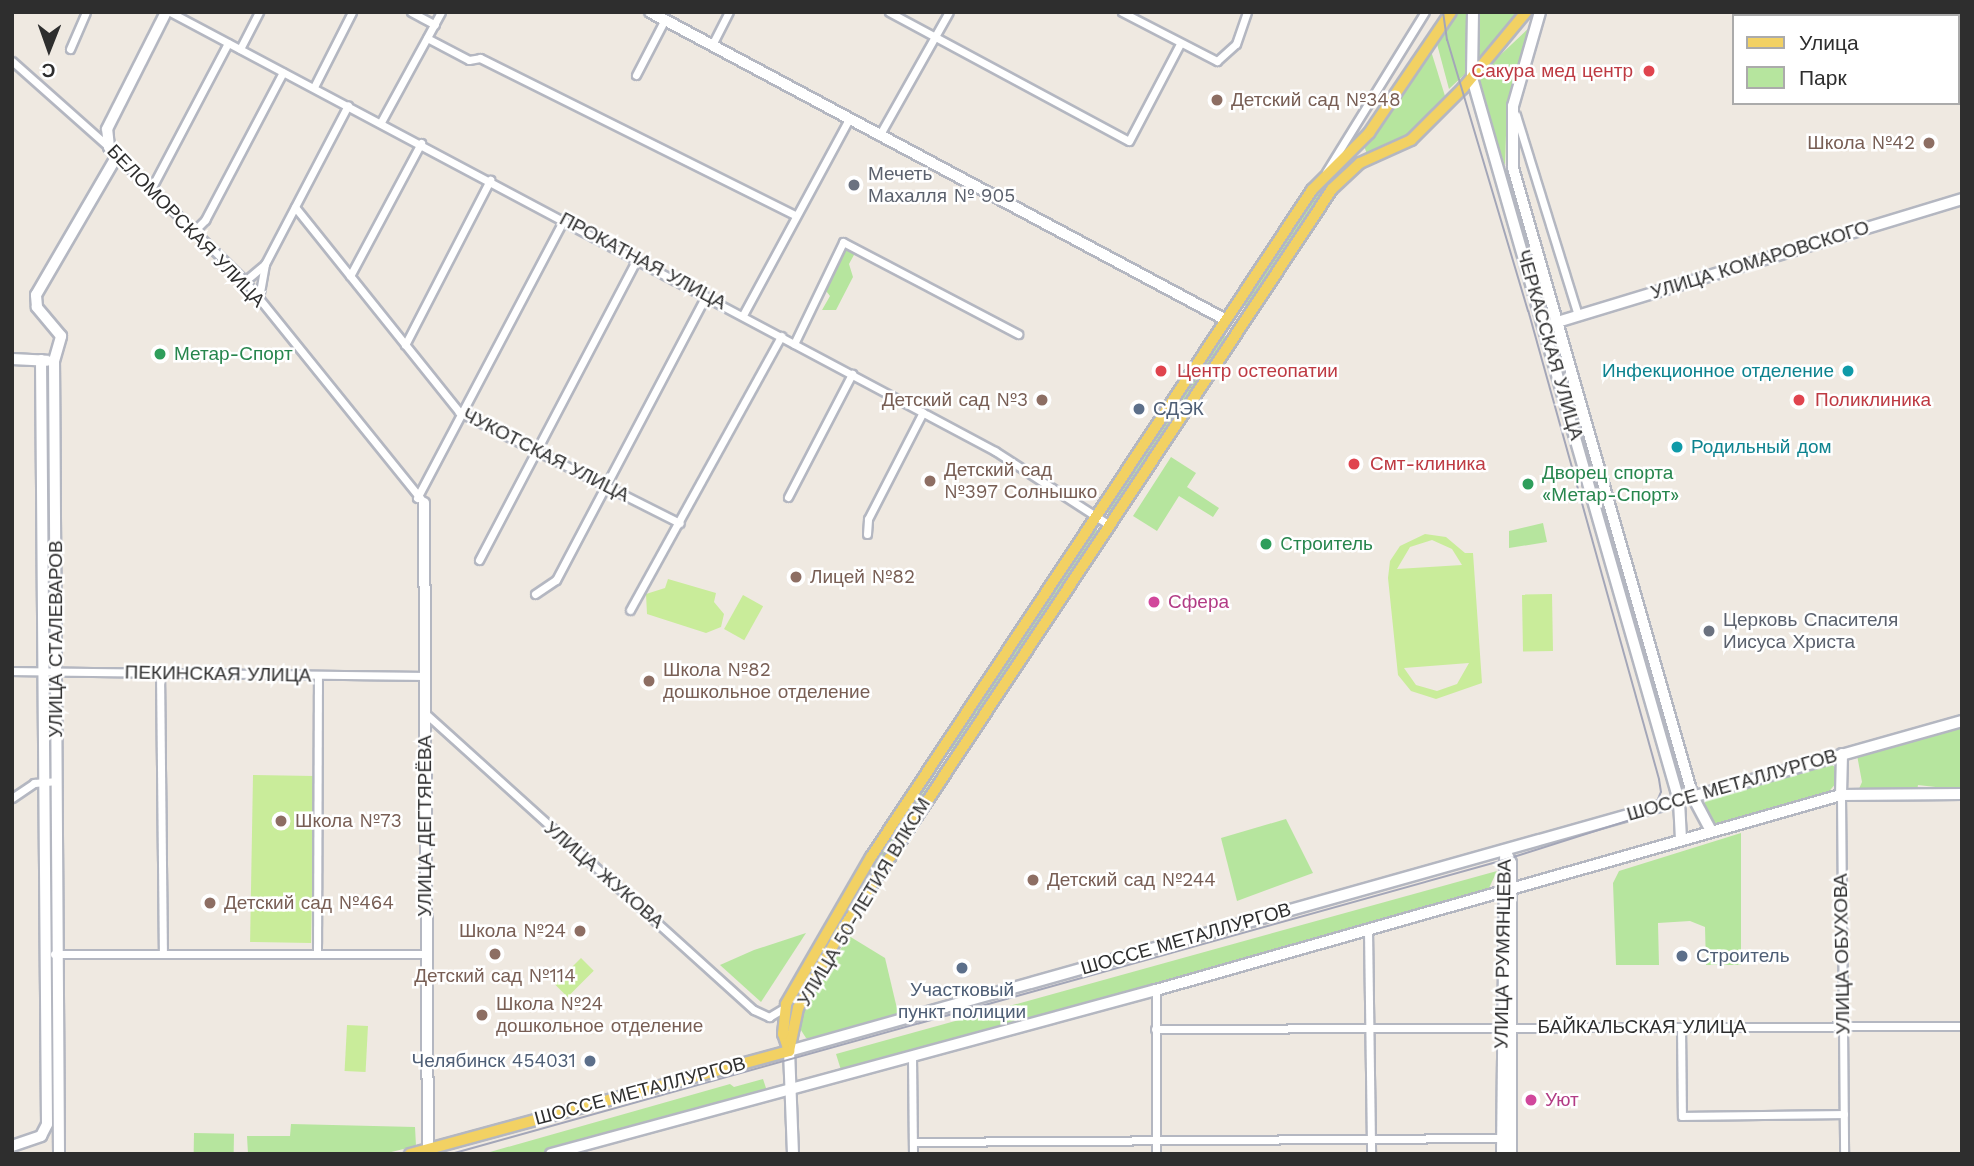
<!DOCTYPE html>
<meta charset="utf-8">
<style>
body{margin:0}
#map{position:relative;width:1974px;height:1166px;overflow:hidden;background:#efe9e1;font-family:"Work Sans",sans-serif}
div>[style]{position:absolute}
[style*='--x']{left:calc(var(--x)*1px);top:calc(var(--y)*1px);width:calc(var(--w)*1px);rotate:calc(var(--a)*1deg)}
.green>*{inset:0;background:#b6e59e;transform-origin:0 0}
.pitch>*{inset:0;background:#c9ec9a;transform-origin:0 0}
.roads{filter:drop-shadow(2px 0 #b4b7c1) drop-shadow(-2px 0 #b4b7c1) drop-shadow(0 2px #b4b7c1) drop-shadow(0 -2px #b4b7c1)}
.street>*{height:7px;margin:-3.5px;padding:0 3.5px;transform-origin:3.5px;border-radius:3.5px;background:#fff}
.secondary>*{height:10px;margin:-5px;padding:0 5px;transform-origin:5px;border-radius:5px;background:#fff}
.primary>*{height:10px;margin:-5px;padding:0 5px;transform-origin:5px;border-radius:5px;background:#f2d163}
.tram>*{height:2px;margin:-1px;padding:0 1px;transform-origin:1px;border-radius:1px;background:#a3a6b8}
.dots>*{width:19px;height:19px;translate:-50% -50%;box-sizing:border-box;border:4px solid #fff;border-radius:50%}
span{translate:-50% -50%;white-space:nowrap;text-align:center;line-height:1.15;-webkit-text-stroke:5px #fff;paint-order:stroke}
.health-label{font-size:19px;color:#be3a42}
.right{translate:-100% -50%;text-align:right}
.left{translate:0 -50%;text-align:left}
.education-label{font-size:19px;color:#785e54}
.worship-label{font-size:19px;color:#5b616d}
.street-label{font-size:19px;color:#2e2e2e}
.leisure-label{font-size:19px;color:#27864d}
.culture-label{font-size:19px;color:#0d838f}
.service-label{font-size:19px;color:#4e5e75}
.hotel-label{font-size:19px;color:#b23c85}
.frame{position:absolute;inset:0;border:14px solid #2e2e2e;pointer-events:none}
.legend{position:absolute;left:1732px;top:14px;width:228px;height:91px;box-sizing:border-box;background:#fff;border:2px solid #ababab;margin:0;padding:9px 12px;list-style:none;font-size:21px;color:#2e2e2e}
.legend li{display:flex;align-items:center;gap:14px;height:35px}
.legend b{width:35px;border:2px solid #ababab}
.north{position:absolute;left:14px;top:14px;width:70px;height:70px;-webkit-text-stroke:5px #fff;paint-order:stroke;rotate:181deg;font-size:19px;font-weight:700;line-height:28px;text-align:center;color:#2e2e2e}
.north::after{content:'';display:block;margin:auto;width:24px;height:32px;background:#2e2e2e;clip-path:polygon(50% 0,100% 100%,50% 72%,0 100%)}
</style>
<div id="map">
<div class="green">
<i style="clip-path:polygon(1458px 12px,1467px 12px,1465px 74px,1449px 89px,1437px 44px)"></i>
<i style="clip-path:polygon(1480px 12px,1518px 12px,1478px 63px,1477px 26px)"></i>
<i style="clip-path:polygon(1531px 26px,1507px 104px,1505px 166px,1476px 78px)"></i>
<i style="clip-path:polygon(1431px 51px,1445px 96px,1405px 138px,1367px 154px,1364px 146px)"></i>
<i style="clip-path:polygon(1329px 177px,1331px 179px,1246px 307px,1243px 305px)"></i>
<i style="clip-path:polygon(844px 247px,855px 253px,849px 264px,853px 277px,836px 310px,822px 310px,830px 296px,823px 287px)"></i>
<i style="clip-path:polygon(1225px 335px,1225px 339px,1110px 514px,1106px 512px)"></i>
<i style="clip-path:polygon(1171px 457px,1196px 473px,1187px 487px,1219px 508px,1213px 517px,1179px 496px,1157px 531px,1133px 516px)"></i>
<i style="clip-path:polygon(1543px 523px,1547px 542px,1509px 548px,1509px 531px)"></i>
<i style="clip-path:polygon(1095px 529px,1098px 531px,951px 751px,950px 749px)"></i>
<i style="clip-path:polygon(1962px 726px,1962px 790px,1918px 785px,1917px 791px,1858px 791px,1862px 782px,1857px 755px)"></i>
<i style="clip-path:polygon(944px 761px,851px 905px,791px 1008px,789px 1027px,788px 1006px,849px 903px)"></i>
<i style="clip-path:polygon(1830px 763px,1836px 768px,1837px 782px,1826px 795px,1718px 826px,1702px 809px,1707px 798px)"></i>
<i style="clip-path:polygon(1286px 819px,1313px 873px,1237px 901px,1221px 838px)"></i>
<i style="clip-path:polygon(1741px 833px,1741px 965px,1706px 965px,1705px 927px,1690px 921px,1658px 923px,1659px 965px,1616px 965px,1613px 883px,1619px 871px)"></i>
<i style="clip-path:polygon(1497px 871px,1489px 888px,1280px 949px,841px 1070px,836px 1054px)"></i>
<i style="clip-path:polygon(806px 933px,761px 1002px,720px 965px,754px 950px)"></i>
<i style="clip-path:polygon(849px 936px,885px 958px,899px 1017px,820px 1039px,806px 1038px,799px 1027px,802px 1008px)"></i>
<i style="clip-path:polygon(763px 1079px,767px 1091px,544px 1154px,483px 1154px,730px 1084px,734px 1087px)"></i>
<i style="clip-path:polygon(291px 1124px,415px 1127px,416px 1146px,383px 1154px,248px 1154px,247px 1136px,290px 1136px)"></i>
<i style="left:194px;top:1133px;width:40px;height:21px;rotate:1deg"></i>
</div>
<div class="pitch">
<i style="clip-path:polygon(evenodd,1425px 534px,1446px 537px,1465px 553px,1473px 553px,1482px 683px,1436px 699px,1411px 691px,1398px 675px,1388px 578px,1390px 561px,1400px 546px,1425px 534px,1432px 540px,1452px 549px,1462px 565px,1397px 569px,1410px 547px,1432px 540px,1425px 534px,1469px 663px,1457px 684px,1437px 691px,1416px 685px,1404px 668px,1469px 663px)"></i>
<i style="clip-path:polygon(668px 579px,716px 593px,714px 602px,724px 614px,721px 627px,706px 633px,647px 614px,646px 594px,665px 588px)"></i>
<i style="left:1552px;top:594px;width:57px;height:30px;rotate:89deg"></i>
<i style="left:743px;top:595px;width:23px;height:39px;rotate:29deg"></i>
<i style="left:253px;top:775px;width:61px;height:167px;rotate:1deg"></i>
<i style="left:581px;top:958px;width:18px;height:37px;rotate:45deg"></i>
<i style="left:347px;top:1025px;width:21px;height:46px;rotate:3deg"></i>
</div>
<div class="roads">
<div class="street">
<i style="--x:170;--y:12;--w:935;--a:28.02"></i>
<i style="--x:995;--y:451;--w:135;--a:32.9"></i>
<i style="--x:411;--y:12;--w:27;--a:28"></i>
<i style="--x:889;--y:12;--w:272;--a:28.3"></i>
<i style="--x:1129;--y:141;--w:110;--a:-62.3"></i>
<i style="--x:1122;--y:12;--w:107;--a:27.3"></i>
<i style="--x:1217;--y:61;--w:25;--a:-42"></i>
<i style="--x:1236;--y:44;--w:34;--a:-71"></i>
<i style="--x:427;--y:38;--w:47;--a:27.6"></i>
<i style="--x:469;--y:60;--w:11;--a:-10"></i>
<i style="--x:480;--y:58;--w:352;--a:26.5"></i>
<i style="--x:712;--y:45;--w:37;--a:-63"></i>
<i style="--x:70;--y:49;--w:40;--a:-66.6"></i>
<i style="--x:240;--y:49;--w:42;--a:-62.8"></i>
<i style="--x:12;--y:61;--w:130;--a:41.6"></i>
<i style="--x:636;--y:75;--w:63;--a:-62.6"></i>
<i style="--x:314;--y:87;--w:84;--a:-63.1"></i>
<i style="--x:1516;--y:115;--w:209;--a:72.8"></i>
<i style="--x:381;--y:122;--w:125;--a:-61.4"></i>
<i style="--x:879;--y:136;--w:142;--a:-60.6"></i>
<i style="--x:117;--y:156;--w:179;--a:44.3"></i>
<i style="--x:245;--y:281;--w:285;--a:51.1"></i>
<i style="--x:1326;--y:172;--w:188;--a:-58.3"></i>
<i style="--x:151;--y:189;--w:165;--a:-62.2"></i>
<i style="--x:295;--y:207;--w:263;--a:51.3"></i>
<i style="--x:459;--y:412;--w:247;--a:26.7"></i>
<i style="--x:194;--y:231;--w:16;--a:-45"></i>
<i style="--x:205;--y:220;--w:167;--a:-62.2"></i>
<i style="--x:265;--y:264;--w:179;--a:-62.4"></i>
<i style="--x:350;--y:276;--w:151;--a:-61.9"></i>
<i style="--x:245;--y:281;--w:26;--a:-40"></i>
<i style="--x:265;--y:264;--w:35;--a:100"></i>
<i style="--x:743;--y:315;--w:223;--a:-61.6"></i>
<i style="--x:794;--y:344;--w:113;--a:-64.3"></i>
<i style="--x:843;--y:242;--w:198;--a:27.7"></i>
<i style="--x:405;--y:345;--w:186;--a:-62.7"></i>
<i style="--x:788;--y:497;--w:139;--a:-62.5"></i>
<i style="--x:417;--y:498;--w:315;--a:-62.2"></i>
<i style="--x:867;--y:534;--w:15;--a:-86"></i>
<i style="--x:868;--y:519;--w:120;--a:-62.8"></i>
<i style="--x:479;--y:560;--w:338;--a:-62.3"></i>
<i style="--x:535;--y:594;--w:25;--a:-34"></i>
<i style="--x:556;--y:580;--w:321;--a:-62.2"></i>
<i style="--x:630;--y:610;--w:313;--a:-61.1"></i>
<i style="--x:12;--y:671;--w:412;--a:0.7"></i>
<i style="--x:160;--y:672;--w:282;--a:89.4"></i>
<i style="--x:425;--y:713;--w:443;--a:42.1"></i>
<i style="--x:754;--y:1010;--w:17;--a:25"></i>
<i style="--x:769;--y:1017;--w:17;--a:-31"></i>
<i style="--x:1841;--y:795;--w:359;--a:89.5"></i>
<i style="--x:12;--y:798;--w:27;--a:-34"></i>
<i style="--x:34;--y:783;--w:23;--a:-5"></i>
<i style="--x:1368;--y:930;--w:224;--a:89.2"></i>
<i style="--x:54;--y:954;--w:370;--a:0"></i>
<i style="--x:317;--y:954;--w:278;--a:-89.8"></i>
<i style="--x:1156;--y:990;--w:164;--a:90"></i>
<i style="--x:1681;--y:1027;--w:89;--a:89.4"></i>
<i style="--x:1682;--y:1116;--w:162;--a:-0.7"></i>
<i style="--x:1155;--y:1029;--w:807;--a:-0.21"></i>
<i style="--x:912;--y:1057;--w:97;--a:89.4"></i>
<i style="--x:913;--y:1142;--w:589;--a:-0.39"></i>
</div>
<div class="secondary">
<i style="--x:650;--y:12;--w:653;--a:28.13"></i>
<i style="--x:1473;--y:12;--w:66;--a:90.9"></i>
<i style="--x:1472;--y:78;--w:752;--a:74.02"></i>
<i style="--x:1679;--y:801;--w:39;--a:87"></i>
<i style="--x:1540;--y:12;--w:98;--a:106"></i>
<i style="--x:1513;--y:106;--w:62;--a:90"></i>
<i style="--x:1513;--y:168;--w:654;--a:74.03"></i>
<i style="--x:1693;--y:797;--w:38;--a:62"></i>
<i style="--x:1554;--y:323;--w:426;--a:-16.9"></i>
<i style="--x:12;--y:359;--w:35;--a:3"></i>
<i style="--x:424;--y:503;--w:646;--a:89.65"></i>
<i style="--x:1841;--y:795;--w:41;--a:-88.6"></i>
<i style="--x:1505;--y:850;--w:14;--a:65"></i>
<i style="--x:1511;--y:863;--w:291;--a:90"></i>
<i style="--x:12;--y:1146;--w:31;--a:-19"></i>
<i style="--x:41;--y:1136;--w:13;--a:-63"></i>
<i style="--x:47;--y:1124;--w:764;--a:-90.45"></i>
<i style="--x:59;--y:1154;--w:793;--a:-90.36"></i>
<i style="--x:54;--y:361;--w:26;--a:-74"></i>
<i style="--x:61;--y:336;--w:38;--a:-130"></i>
<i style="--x:37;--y:307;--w:12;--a:-95"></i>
<i style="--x:36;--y:295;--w:161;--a:-59.8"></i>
<i style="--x:117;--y:156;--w:12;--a:-132"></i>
<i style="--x:109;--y:147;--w:18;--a:-96"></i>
<i style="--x:107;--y:129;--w:131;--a:-63.2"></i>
<i style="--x:551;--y:1154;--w:627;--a:-15.17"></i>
<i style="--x:1156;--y:990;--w:712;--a:-15.89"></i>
<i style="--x:1841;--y:795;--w:121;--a:-0.5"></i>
<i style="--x:793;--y:1154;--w:103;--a:-92.2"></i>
<i style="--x:789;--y:1051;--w:1219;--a:-15.71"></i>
<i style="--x:1502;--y:1154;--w:304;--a:-89.4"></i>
</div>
<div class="primary">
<i style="--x:789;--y:1051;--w:44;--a:-78.2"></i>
<i style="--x:798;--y:1008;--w:90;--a:-60.6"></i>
<i style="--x:842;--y:930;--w:888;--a:-56.52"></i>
<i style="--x:1332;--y:189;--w:38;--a:-43"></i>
<i style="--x:1360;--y:163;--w:56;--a:-24.3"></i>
<i style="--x:1411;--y:140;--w:74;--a:-45"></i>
<i style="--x:1463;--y:88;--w:99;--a:-50.3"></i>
<i style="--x:789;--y:1051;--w:18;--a:-109"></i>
<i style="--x:783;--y:1034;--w:30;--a:-84"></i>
<i style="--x:786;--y:1004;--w:170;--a:-60"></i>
<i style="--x:871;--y:857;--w:800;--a:-56.53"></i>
<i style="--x:1312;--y:190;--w:81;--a:-45"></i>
<i style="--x:1369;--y:133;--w:146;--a:-55.9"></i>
<i style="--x:410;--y:1154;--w:393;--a:-15.2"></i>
</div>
</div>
<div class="tram">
<i style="--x:451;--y:1154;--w:1093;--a:-15.6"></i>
<i style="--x:1504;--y:860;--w:155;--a:-17.6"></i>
<i style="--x:1652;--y:813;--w:23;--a:-67"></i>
<i style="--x:1661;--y:792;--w:13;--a:-99"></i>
<i style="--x:1659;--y:779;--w:486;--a:-105.6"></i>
<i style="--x:1528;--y:311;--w:283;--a:-106.6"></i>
<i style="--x:1447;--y:40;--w:28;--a:-98"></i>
</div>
<div class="dots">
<i style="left:1649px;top:71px;background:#e0444e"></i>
<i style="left:1217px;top:100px;background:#8d6e63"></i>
<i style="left:1929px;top:143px;background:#8d6e63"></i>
<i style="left:854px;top:185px;background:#6b7280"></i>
<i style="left:160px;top:354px;background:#2e9e5b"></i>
<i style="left:1161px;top:371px;background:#e0444e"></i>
<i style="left:1848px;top:371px;background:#0f9aa8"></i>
<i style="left:1042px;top:400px;background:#8d6e63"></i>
<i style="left:1799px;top:400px;background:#e0444e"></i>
<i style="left:1139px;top:409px;background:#5c6f8a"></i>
<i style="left:1677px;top:447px;background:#0f9aa8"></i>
<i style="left:1354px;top:464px;background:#e0444e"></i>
<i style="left:930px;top:481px;background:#8d6e63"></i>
<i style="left:1528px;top:484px;background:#2e9e5b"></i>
<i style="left:1266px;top:544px;background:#2e9e5b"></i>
<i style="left:796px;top:577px;background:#8d6e63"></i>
<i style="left:1154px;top:602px;background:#d1479c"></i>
<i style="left:1709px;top:631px;background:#6b7280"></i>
<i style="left:649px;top:681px;background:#8d6e63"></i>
<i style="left:281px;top:821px;background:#8d6e63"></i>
<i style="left:1033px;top:880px;background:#8d6e63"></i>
<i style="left:210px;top:903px;background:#8d6e63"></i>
<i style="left:580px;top:931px;background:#8d6e63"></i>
<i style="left:495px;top:954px;background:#8d6e63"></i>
<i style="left:1682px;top:956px;background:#5c6f8a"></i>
<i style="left:962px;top:968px;background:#5c6f8a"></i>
<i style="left:482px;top:1015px;background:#8d6e63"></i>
<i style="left:590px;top:1061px;background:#5c6f8a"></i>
<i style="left:1531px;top:1100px;background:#d1479c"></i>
</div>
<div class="health-label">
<span class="right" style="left:1633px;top:71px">Сакура мед центр</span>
<span class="left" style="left:1177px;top:371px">Центр остеопатии</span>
<span class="left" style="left:1815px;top:400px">Поликлиника</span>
<span class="left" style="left:1370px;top:464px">Смт-клиника</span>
</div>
<div class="education-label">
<span class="left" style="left:1231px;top:100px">Детский сад №348</span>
<span class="right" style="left:1915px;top:143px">Школа №42</span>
<span class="right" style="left:1028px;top:400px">Детский сад №3</span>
<span class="left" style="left:944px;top:481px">Детский сад<br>№397 Солнышко</span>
<span class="left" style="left:810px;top:577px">Лицей №82</span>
<span class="left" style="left:663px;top:681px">Школа №82<br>дошкольное отделение</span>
<span class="left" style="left:295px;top:821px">Школа №73</span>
<span class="left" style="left:1047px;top:880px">Детский сад №244</span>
<span class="left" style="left:224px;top:903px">Детский сад №464</span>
<span class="right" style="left:566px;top:931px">Школа №24</span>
<span style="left:495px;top:976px">Детский сад №114</span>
<span class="left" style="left:496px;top:1015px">Школа №24<br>дошкольное отделение</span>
</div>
<div class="worship-label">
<span class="left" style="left:868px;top:185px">Мечеть<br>Махалля № 905</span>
<span class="left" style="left:1723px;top:631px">Церковь Спасителя<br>Иисуса Христа</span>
</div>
<div class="street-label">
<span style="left:186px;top:226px;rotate:46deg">БЕЛОМОРСКАЯ УЛИЦА</span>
<span style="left:1760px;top:260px;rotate:-17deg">УЛИЦА КОМАРОВСКОГО</span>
<span style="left:643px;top:261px;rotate:28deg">ПРОКАТНАЯ УЛИЦА</span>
<span style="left:1550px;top:345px;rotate:74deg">ЧЕРКАССКАЯ УЛИЦА</span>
<span style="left:546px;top:455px;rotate:27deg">ЧУКОТСКАЯ УЛИЦА</span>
<span style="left:56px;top:639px;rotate:-90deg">УЛИЦА СТАЛЕВАРОВ</span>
<span style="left:218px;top:674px;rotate:1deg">ПЕКИНСКАЯ УЛИЦА</span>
<span style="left:1732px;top:785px;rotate:-16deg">ШОССЕ МЕТАЛЛУРГОВ</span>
<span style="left:425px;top:826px;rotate:-90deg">УЛИЦА ДЕГТЯРЁВА</span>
<span style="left:604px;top:875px;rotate:41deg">УЛИЦА ЖУКОВА</span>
<span style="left:864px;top:902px;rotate:-59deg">УЛИЦА 50-ЛЕТИЯ ВЛКСМ</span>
<span style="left:1186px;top:939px;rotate:-16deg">ШОССЕ МЕТАЛЛУРГОВ</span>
<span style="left:1503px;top:954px;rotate:-89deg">УЛИЦА РУМЯНЦЕВА</span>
<span style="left:1842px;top:954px;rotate:-91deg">УЛИЦА ОБУХОВА</span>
<span style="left:1642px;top:1027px">БАЙКАЛЬСКАЯ УЛИЦА</span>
<span style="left:640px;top:1091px;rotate:-15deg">ШОССЕ МЕТАЛЛУРГОВ</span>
</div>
<div class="leisure-label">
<span class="left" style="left:174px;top:354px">Метар-Спорт</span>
<span class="left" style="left:1542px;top:484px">Дворец спорта<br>«Метар-Спорт»</span>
<span class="left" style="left:1280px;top:544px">Cтроитель</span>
</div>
<div class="culture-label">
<span class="right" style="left:1834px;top:371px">Инфекционное отделение</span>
<span class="left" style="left:1691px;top:447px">Родильный дом</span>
</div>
<div class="service-label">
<span class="left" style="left:1153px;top:409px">СДЭК</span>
<span class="left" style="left:1696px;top:956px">Строитель</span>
<span style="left:962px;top:1001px">Участковый<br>пункт полиции</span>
<span class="right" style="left:576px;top:1061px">Челябинск 454031</span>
</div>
<div class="hotel-label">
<span class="left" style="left:1168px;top:602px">Сфера</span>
<span class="left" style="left:1545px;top:1100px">Уют</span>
</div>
<div class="frame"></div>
<ul class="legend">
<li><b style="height:9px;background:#f2d163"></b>Улица</li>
<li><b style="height:19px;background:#b6e59e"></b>Парк</li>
</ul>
<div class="north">С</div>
</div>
